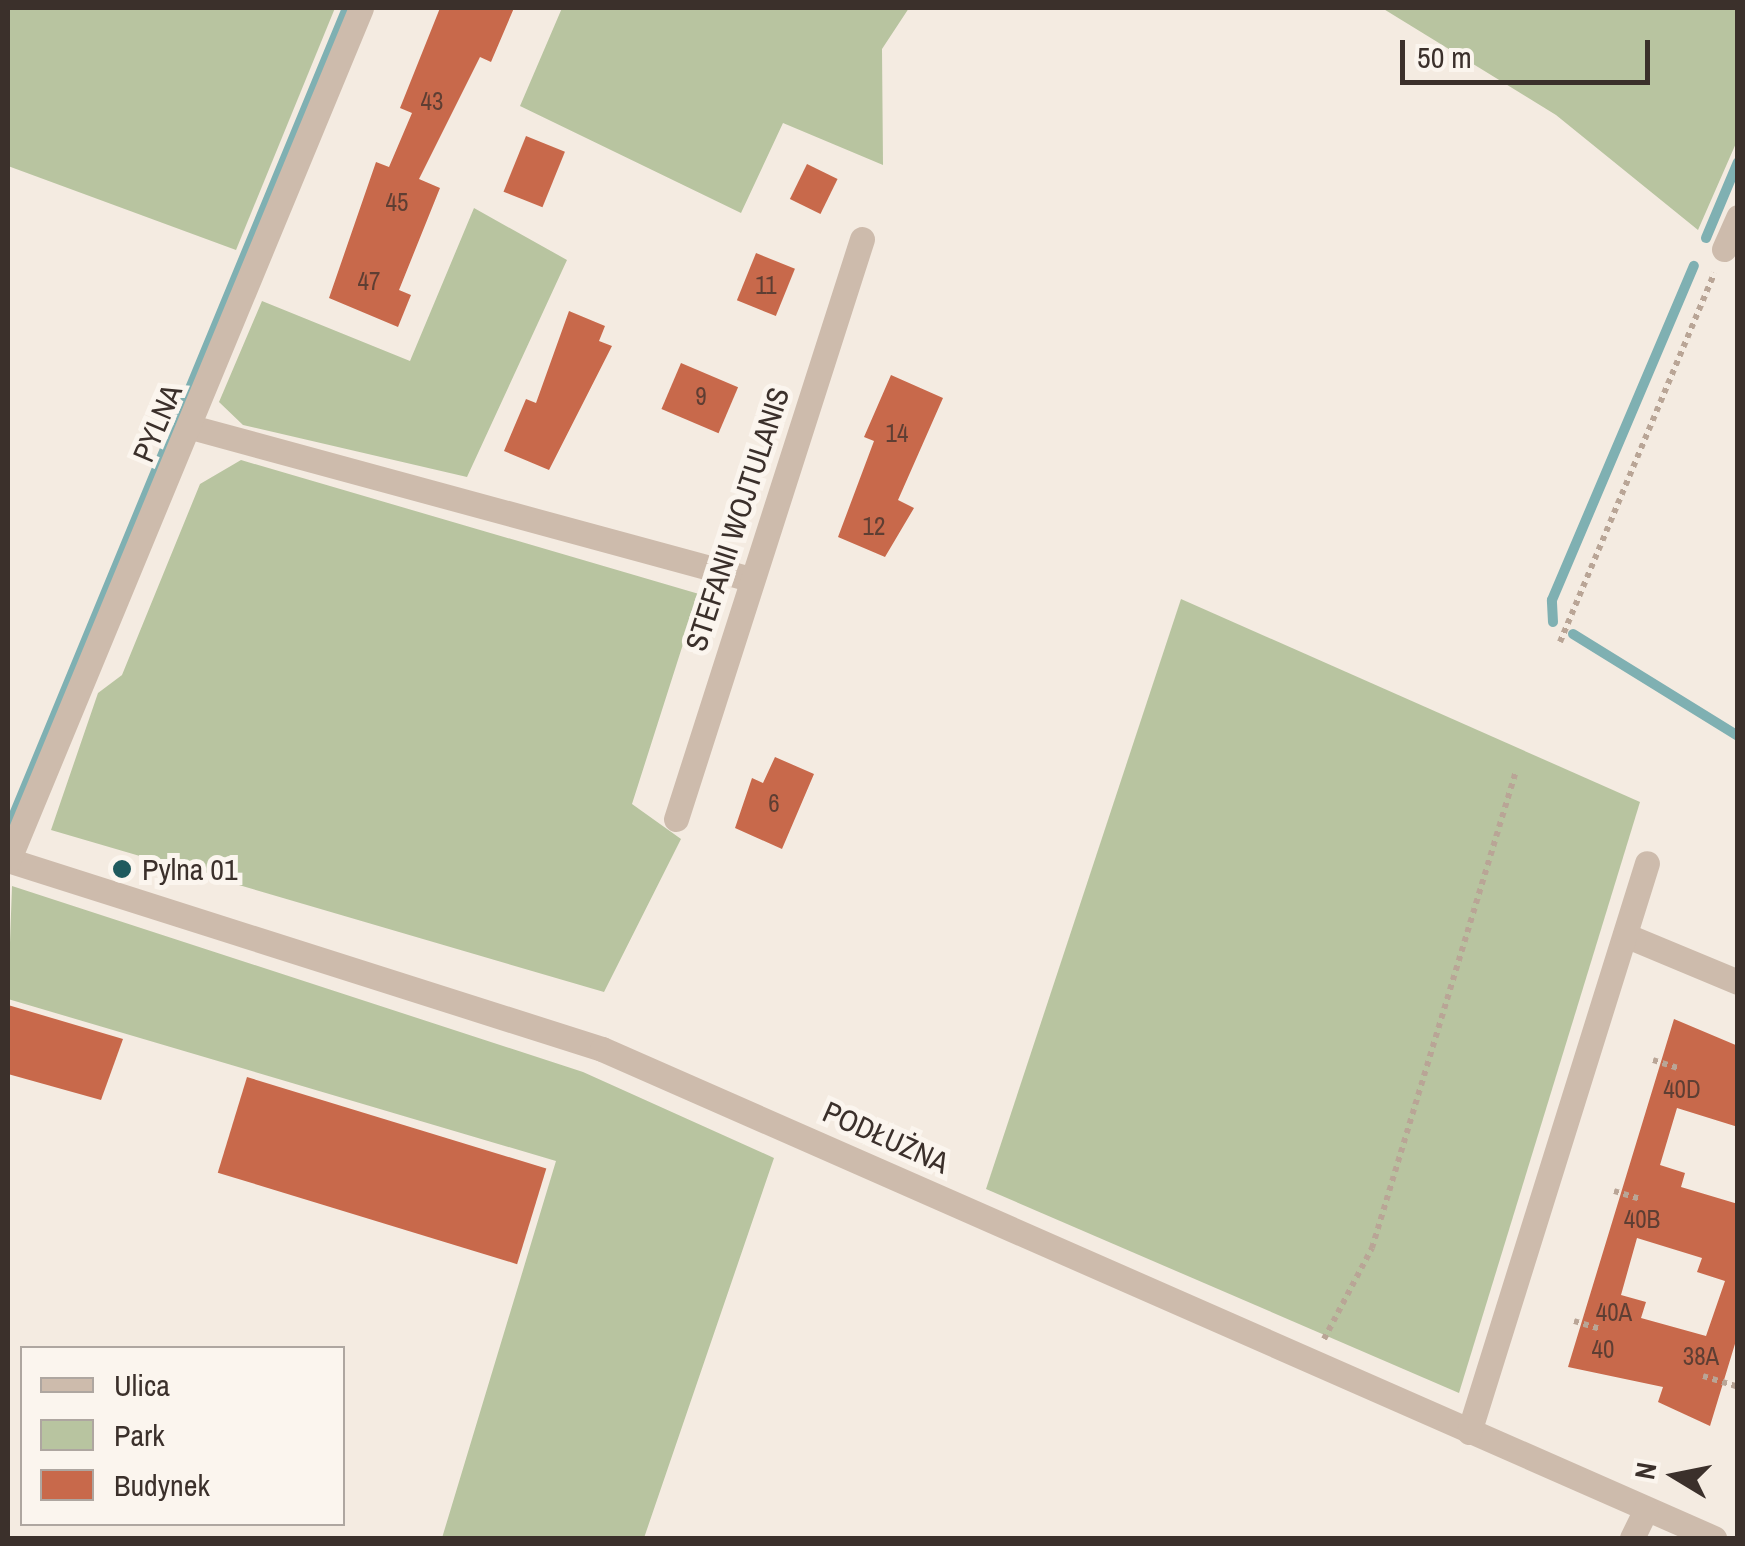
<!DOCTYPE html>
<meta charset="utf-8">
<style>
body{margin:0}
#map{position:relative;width:1745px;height:1546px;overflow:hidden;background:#f4ebe1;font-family:"Archivo Narrow",sans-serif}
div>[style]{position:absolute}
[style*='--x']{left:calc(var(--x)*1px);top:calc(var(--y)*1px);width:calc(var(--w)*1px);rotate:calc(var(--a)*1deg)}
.green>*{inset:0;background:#b8c4a0}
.stream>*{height:10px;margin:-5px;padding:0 5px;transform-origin:5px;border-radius:5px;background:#7fb0b2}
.building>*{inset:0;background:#c8694b;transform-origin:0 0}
.path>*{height:6px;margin-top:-3px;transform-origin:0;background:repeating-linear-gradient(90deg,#b9a596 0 5px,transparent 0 10px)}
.minor>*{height:25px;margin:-12.5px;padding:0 12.5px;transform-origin:12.5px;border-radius:12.5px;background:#cdbbac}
.dots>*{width:28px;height:28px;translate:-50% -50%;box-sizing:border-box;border:5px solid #fbf5ee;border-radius:50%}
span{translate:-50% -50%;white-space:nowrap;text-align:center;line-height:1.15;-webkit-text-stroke:10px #fbf5ee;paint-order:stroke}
.number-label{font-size:25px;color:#5e3e33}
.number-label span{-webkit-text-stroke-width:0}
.street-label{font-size:30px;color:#3b302b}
.poi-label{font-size:30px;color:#3b302b}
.left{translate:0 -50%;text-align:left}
.frame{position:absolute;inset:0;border:10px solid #3b302b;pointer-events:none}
.legend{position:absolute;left:20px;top:1346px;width:325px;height:180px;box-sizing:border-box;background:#fbf5ee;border:2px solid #aea6a0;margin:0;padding:12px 18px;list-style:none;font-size:30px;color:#3b302b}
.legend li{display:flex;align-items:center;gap:20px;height:50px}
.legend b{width:50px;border:2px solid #aea6a0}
.north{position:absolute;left:1625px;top:1426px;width:100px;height:100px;-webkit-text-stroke:8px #fbf5ee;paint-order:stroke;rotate:280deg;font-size:28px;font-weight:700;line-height:40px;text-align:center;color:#3b302b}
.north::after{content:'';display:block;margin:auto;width:35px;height:45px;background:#3b302b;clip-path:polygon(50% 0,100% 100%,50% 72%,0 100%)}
.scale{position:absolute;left:1400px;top:40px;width:250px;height:45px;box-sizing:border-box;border:5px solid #3b302b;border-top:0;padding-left:12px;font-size:30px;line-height:35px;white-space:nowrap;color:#3b302b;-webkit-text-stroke:8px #fbf5ee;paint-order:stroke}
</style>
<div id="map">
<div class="green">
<i style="clip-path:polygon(8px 8px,335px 8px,236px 250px,8px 166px)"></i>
<i style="clip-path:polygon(562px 8px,909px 8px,882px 49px,883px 165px,783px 123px,741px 213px,520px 106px)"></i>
<i style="clip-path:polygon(1382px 8px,1737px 8px,1737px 141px,1698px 230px,1556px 115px)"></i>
<i style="clip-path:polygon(474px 208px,567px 260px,467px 477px,243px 425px,219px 402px,262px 301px,410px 361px)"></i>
<i style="clip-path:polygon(241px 460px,699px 594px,632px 804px,681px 839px,604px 992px,51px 830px,98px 693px,122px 675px,200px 484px)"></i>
<i style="clip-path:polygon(1181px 599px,1640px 802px,1459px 1393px,986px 1189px)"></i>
<i style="clip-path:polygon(12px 886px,583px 1072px,774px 1158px,644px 1538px,442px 1538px,556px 1161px,8px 999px)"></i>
</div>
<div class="stream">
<i style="--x:1706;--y:238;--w:82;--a:-67.2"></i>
<i style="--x:1553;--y:622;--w:22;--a:-93"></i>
<i style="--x:1552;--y:600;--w:363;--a:-67"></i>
<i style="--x:1573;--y:634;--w:194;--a:31.7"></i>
<i style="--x:8;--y:829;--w:888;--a:-67.56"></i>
</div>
<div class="building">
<i style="clip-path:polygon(440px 8px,514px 8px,491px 62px,480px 57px,419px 179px,440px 188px,399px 290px,411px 295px,398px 327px,329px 298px,376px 162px,389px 167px,412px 113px,400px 108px)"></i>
<i style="left:526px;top:136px;width:42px;height:60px;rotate:22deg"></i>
<i style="left:807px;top:164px;width:34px;height:39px;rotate:26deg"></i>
<i style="left:756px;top:253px;width:42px;height:51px;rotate:22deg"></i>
<i style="clip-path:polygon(569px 311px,605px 326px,599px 341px,612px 346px,549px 470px,504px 451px,526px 399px,536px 403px)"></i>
<i style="left:681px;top:363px;width:62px;height:50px;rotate:23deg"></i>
<i style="clip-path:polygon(891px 375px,943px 398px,898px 500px,914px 508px,885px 557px,838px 537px,874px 441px,864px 437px)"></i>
<i style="clip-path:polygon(775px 757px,814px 774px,782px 849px,735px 828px,752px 778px,763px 783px)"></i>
<i style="clip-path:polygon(8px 1005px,123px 1039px,101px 1100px,8px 1074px)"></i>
<i style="clip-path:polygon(evenodd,1674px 1019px,1738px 1046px,1738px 1127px,1677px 1108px,1660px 1165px,1685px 1173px,1681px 1187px,1738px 1204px,1738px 1334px,1710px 1426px,1658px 1402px,1663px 1387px,1568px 1367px,1674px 1019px,1637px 1238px,1702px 1258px,1697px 1272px,1725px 1281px,1706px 1336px,1641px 1318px,1646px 1302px,1621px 1295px,1637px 1238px)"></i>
<i style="left:247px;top:1077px;width:313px;height:100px;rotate:17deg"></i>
</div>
<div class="path">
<i style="--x:1560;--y:642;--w:400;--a:-67.3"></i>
<i style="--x:1653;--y:1060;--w:28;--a:18"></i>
<i style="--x:1614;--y:1191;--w:28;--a:17"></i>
<i style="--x:1574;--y:1321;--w:28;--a:17"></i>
<i style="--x:1324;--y:1339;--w:103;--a:-62.2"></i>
<i style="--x:1372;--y:1248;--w:497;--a:-73.2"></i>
<i style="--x:1703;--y:1376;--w:37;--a:17"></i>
</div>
<div class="minor">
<i style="--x:1724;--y:249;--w:35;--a:-66"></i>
<i style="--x:191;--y:427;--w:579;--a:15.21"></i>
<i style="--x:676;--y:819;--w:609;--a:-72.22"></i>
<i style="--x:8;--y:860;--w:623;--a:17.65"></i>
<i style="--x:602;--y:1049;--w:1215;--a:23.74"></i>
<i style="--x:8;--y:861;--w:923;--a:-67.52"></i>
<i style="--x:1625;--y:935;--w:122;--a:22.6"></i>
<i style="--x:1469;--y:1432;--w:596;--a:-72.63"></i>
<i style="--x:1632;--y:1538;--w:32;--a:-64"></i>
</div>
<div class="dots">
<i style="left:122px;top:869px;background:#1f5a5e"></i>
</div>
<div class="number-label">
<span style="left:432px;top:101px">43</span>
<span style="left:397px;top:202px">45</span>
<span style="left:369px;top:281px">47</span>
<span style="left:766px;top:285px">11</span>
<span style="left:701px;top:396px">9</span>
<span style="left:897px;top:433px">14</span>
<span style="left:874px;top:526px">12</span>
<span style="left:774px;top:803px">6</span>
<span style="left:1682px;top:1089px">40D</span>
<span style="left:1642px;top:1219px">40B</span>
<span style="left:1614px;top:1312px">40A</span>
<span style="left:1603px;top:1349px">40</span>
<span style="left:1701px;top:1356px">38A</span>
</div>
<div class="street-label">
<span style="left:157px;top:423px;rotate:-67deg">PYLNA</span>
<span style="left:737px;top:519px;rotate:-72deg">STEFANII WOJTULANIS</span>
<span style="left:886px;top:1137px;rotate:24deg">PODŁUŻNA</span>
</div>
<div class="poi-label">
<span class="left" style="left:142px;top:869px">Pylna 01</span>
</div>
<div class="frame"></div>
<ul class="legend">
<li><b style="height:12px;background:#cdbbac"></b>Ulica</li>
<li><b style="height:28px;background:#b8c4a0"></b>Park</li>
<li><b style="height:28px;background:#c8694b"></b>Budynek</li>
</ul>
<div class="north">N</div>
<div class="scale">50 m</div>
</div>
